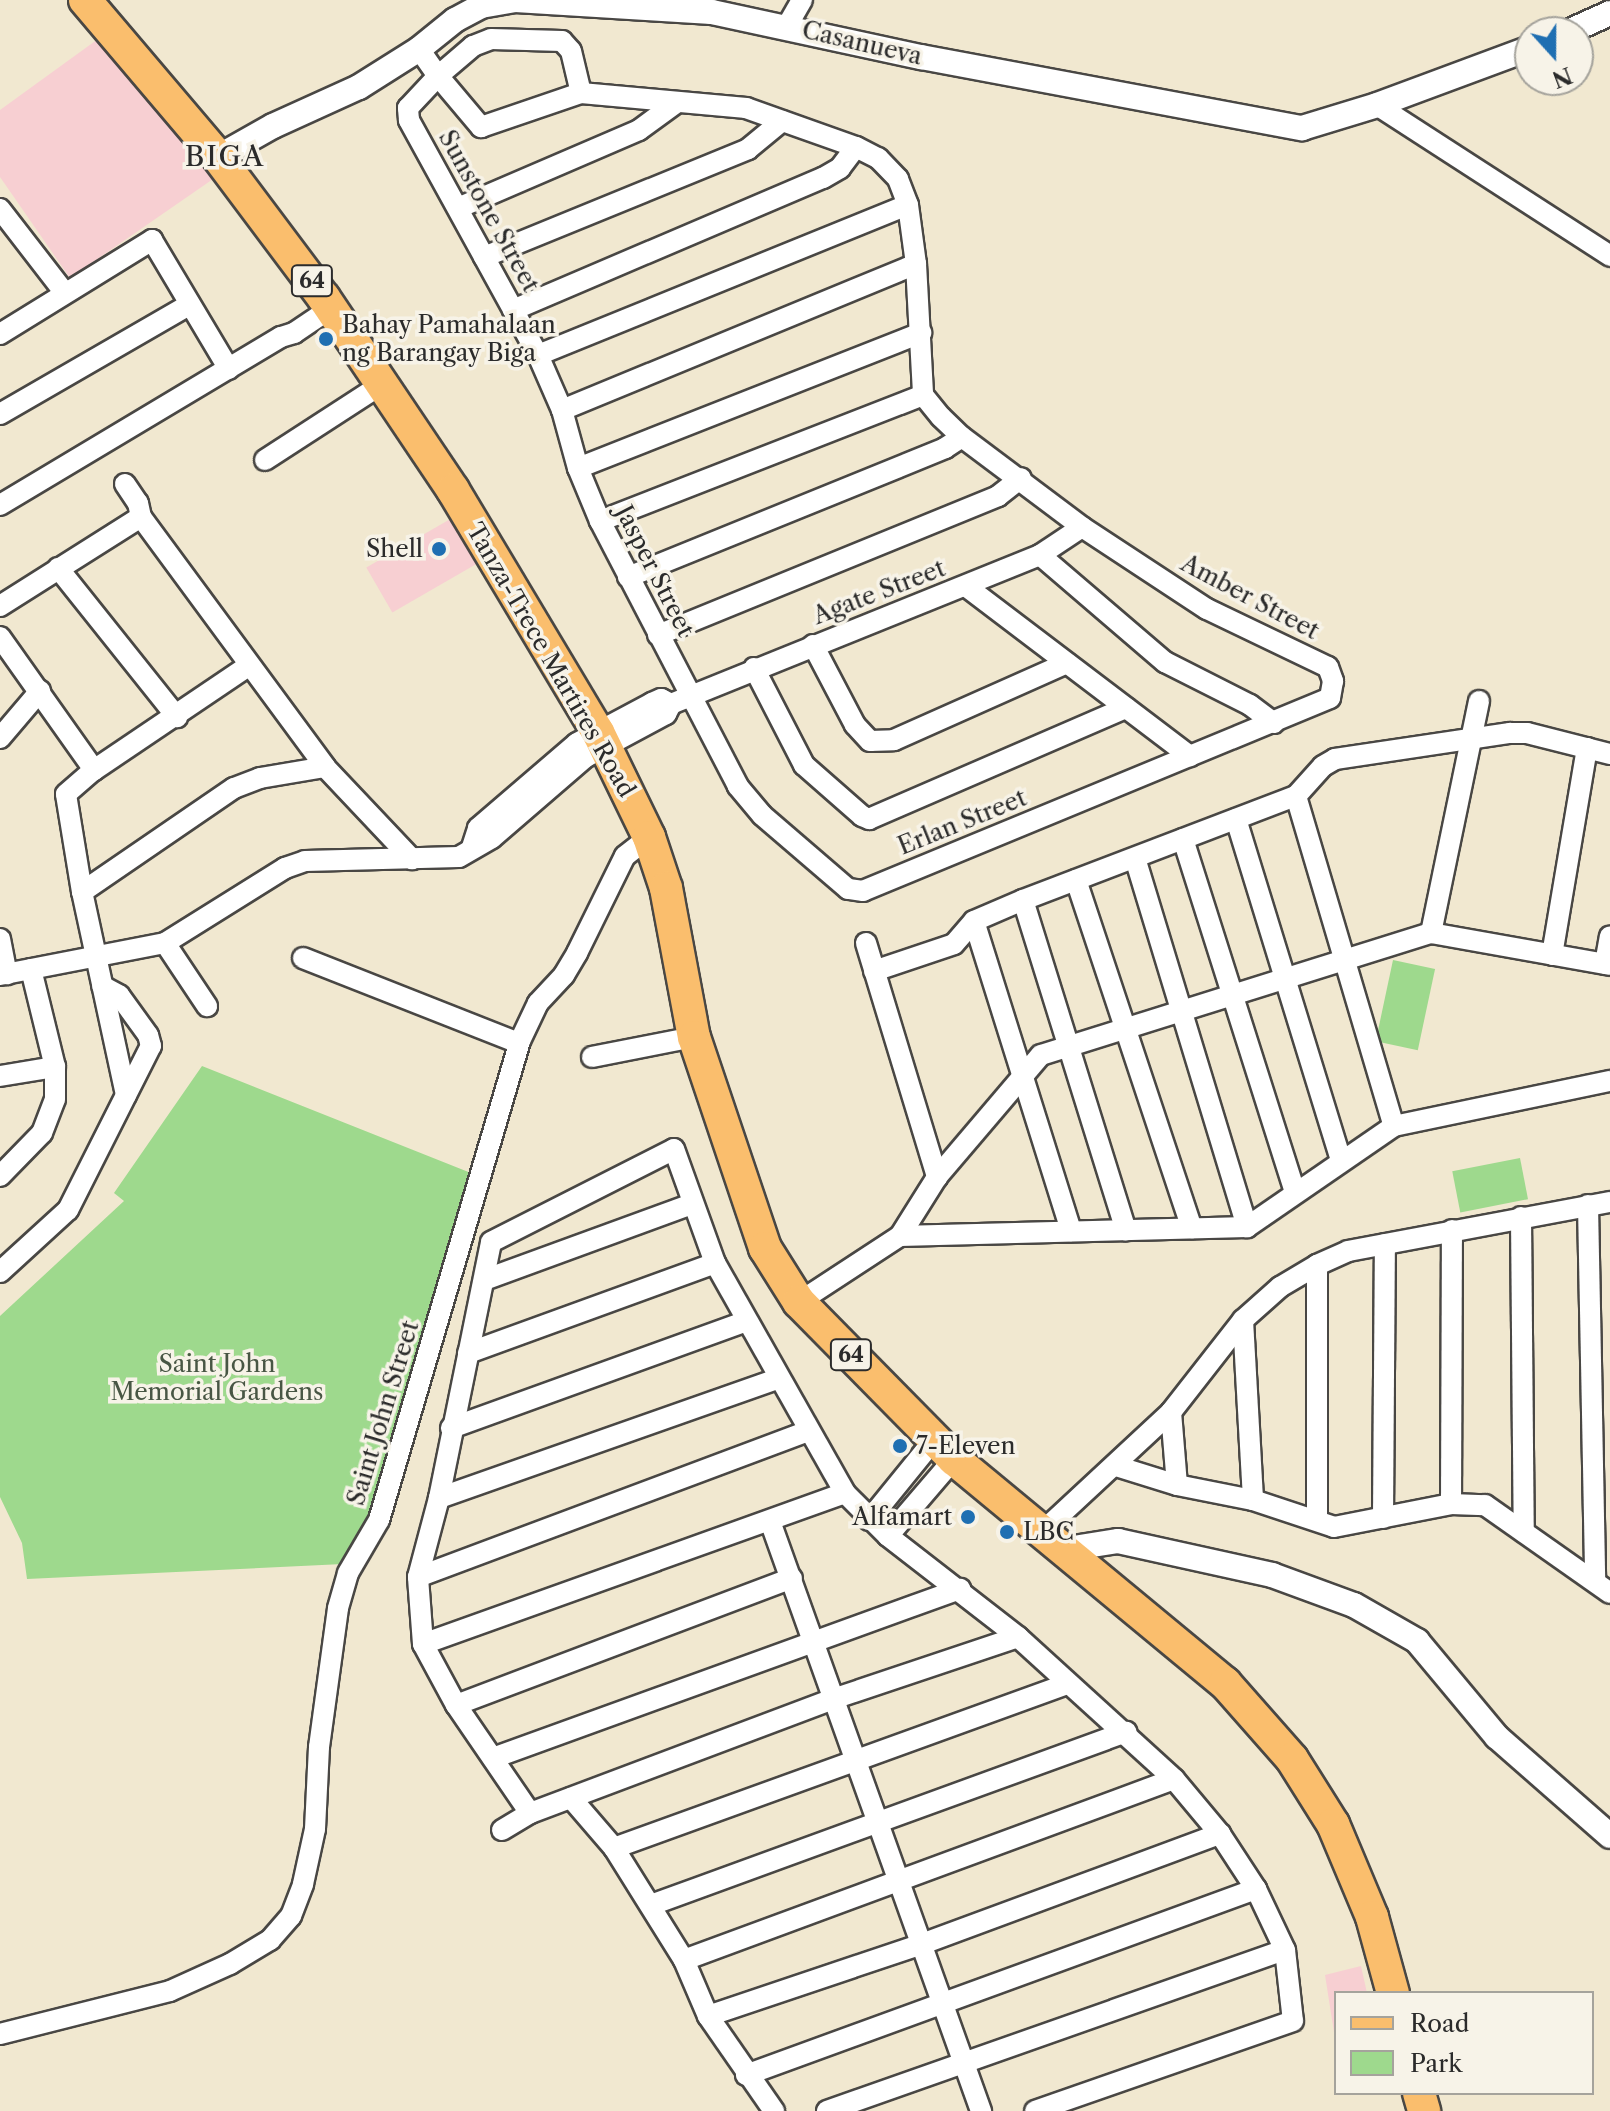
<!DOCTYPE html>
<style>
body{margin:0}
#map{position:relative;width:1610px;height:2111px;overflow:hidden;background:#f1e8d0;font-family:"Libre Caslon Text",serif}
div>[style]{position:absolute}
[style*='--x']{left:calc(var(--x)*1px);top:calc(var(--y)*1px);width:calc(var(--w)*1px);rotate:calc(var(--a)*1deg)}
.built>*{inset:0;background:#f7cfd2;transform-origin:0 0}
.green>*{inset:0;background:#9ed98d;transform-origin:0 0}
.roads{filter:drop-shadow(2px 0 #494744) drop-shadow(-2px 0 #494744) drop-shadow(0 2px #494744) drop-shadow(0 -2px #494744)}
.minor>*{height:20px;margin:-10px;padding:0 10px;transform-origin:10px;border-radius:10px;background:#fff}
.tertiary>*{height:24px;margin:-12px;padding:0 12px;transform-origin:12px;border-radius:12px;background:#fff}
.primary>*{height:32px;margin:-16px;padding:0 16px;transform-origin:16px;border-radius:16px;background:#fabe6d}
.dots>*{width:22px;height:22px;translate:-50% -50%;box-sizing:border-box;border:4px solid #f7f3e8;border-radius:50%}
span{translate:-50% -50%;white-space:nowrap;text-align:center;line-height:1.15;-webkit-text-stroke:7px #f7f3e8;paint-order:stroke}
.shield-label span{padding:2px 6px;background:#f7f3e8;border:2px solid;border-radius:6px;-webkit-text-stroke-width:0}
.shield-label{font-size:22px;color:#2b2b2b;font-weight:700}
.street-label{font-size:24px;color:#2b2b2b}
.poi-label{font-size:24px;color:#2b2b2b}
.left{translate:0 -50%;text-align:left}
.right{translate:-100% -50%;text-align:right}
.park-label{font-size:24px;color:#485644}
.quarter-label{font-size:28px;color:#2b2b2b;letter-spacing:2px}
.legend{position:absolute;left:1334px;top:1991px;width:260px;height:104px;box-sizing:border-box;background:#f7f3e8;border:2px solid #a5a39c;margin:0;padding:10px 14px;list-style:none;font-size:24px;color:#2b2b2b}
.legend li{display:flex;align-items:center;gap:16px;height:40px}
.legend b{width:40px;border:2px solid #a5a39c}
.north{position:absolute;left:1514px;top:16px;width:80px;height:80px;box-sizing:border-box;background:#f7f3e8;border:2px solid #a5a39c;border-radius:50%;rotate:159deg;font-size:22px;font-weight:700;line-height:32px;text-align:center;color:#2b2b2b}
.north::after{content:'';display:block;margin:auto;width:28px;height:36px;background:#1f6fb2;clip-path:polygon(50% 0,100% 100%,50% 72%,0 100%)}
</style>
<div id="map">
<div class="built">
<i style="clip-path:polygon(98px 39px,216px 177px,70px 278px,0 177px,0 110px)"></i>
<i style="left:459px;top:514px;width:52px;height:107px;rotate:60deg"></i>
<i style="clip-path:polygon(1361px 1966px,1367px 1993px,1336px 1993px,1336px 2045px,1325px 1975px)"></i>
</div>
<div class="green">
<i style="left:1393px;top:960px;width:43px;height:83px;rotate:12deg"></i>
<i style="clip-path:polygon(202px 1066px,476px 1175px,378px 1514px,343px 1564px,27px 1579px,22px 1543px,0 1497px,0 1316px,124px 1201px,114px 1193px)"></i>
<i style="left:1520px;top:1158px;width:42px;height:69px;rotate:79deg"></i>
</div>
<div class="roads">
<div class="minor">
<i style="--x:787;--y:26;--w:30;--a:-60"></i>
<i style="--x:419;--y:49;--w:33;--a:55"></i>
<i style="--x:438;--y:76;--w:67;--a:49.9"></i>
<i style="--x:481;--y:127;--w:106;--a:-18.8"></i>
<i style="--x:581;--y:93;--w:166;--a:5.2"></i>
<i style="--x:746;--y:108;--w:117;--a:19.5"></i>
<i style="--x:856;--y:147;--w:25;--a:27"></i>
<i style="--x:878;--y:158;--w:29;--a:46"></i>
<i style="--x:898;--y:179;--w:28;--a:69"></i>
<i style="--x:908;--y:205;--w:60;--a:82.3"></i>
<i style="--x:916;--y:264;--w:131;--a:86.9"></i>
<i style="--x:923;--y:395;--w:28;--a:51"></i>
<i style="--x:941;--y:417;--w:29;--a:44"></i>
<i style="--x:962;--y:437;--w:150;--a:36.9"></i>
<i style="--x:1082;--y:527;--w:149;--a:33.3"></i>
<i style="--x:1207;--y:609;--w:134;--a:25.6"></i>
<i style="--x:1328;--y:667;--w:15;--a:70"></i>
<i style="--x:1333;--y:681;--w:17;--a:100"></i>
<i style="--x:1330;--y:698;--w:505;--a:157.55"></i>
<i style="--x:863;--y:891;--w:15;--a:-172"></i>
<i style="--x:848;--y:889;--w:113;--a:-139.3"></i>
<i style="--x:762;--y:815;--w:38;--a:-130"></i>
<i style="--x:738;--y:786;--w:299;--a:-117.5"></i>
<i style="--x:600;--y:521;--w:57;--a:-112.5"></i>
<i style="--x:578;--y:468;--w:60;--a:-105.4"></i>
<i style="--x:562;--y:410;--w:60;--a:-113.6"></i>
<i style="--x:538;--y:355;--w:268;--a:-118.8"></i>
<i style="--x:409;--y:120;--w:12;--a:-95"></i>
<i style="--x:408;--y:108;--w:44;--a:-46.8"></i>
<i style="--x:438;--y:76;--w:46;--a:-40.6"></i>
<i style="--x:473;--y:46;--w:19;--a:-21"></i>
<i style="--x:491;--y:39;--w:71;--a:1.6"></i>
<i style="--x:562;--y:41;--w:13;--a:48"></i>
<i style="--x:571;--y:51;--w:43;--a:76.6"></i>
<i style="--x:1377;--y:105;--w:278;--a:32.9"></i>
<i style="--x:458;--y:208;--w:197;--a:-23.3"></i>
<i style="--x:639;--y:130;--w:46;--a:-36.1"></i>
<i style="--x:0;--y:209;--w:106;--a:52.3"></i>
<i style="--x:484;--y:257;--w:285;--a:-22.2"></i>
<i style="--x:748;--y:149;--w:44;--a:-39.5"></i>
<i style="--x:513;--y:310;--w:337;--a:-23.1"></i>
<i style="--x:823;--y:178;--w:20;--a:-30"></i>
<i style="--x:840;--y:168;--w:26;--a:-53"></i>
<i style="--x:0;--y:334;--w:179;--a:-31.7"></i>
<i style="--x:152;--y:240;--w:150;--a:59.2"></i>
<i style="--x:538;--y:355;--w:399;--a:-22.1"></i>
<i style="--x:562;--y:410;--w:383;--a:-22.4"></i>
<i style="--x:0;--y:414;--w:218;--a:-30"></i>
<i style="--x:265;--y:460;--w:140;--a:-33"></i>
<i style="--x:578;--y:468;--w:369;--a:-21.5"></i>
<i style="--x:125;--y:484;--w:23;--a:56"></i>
<i style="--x:138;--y:503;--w:14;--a:78"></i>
<i style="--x:0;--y:505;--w:327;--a:-30.9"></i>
<i style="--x:281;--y:337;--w:14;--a:-17"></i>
<i style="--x:294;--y:333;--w:45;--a:-34"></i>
<i style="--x:600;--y:521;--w:347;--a:-21.3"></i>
<i style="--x:1040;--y:555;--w:165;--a:40.6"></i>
<i style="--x:1165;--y:662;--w:95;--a:26.8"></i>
<i style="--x:1250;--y:705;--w:30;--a:37"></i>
<i style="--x:58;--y:568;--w:191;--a:51.4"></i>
<i style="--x:628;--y:577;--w:342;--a:-22.1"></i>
<i style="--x:945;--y:448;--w:20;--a:-33"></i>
<i style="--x:967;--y:587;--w:280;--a:37.2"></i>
<i style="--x:0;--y:606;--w:167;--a:-32.3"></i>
<i style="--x:141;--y:517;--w:310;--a:53.6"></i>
<i style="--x:325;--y:767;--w:127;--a:46.6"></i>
<i style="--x:658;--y:635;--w:367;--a:-22.2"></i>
<i style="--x:998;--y:496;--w:29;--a:-38"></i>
<i style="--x:0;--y:637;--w:163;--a:54.7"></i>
<i style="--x:813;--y:645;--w:90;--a:62.3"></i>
<i style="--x:855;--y:725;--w:22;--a:47"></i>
<i style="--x:870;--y:741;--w:24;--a:-2"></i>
<i style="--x:894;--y:740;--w:189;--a:-24"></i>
<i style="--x:754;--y:668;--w:109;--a:62.7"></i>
<i style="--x:804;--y:765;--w:77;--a:41.3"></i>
<i style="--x:862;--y:816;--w:8;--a:23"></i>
<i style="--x:869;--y:819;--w:280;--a:-23.4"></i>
<i style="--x:0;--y:738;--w:62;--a:-49.6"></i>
<i style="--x:1296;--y:796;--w:344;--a:73.5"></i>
<i style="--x:1236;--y:819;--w:358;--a:72.9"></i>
<i style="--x:1183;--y:839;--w:371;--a:72.4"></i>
<i style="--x:472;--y:847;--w:20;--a:-72"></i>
<i style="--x:478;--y:828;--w:130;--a:-40.6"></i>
<i style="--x:577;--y:743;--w:85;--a:-28.1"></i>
<i style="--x:652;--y:703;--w:10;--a:-24"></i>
<i style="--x:661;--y:699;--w:11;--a:27"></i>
<i style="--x:1135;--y:858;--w:386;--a:73.1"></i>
<i style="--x:1076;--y:880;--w:367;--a:71.6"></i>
<i style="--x:82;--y:892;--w:184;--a:-34.4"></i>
<i style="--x:234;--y:788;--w:28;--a:-21"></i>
<i style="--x:260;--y:778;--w:66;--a:-9.6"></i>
<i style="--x:1023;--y:900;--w:346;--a:72.7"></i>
<i style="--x:974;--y:921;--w:325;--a:72.6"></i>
<i style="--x:1431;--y:933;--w:237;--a:-78.3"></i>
<i style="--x:0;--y:939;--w:36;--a:79"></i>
<i style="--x:165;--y:943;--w:76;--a:56.3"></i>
<i style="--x:866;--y:943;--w:245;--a:73.1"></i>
<i style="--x:1552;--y:955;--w:210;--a:-80.4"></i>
<i style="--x:303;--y:958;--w:232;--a:21.5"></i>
<i style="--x:1605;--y:964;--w:28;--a:-80"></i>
<i style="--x:874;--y:971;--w:84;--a:-18.6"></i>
<i style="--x:954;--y:944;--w:30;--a:-49"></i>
<i style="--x:974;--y:921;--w:53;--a:-23.2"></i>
<i style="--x:1023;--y:900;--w:292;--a:-20.9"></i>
<i style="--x:1296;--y:796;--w:40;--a:-48"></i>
<i style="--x:1323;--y:766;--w:14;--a:-30"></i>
<i style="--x:1335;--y:759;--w:177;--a:-8.5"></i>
<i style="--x:1510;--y:733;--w:17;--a:0"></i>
<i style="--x:1527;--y:733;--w:86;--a:14.2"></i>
<i style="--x:0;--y:975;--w:168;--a:-11"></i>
<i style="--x:165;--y:943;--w:142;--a:-32"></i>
<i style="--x:285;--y:868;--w:21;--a:-19"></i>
<i style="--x:305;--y:861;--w:154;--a:-1.5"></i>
<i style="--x:459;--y:857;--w:38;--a:-30"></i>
<i style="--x:492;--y:838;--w:124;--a:-40.8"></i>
<i style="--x:586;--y:757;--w:91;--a:-28.3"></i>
<i style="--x:666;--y:714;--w:11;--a:-63"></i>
<i style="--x:671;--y:704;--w:398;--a:-22"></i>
<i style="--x:1040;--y:555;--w:50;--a:-33.7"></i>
<i style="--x:592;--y:1057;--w:104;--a:-11.1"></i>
<i style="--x:0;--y:1076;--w:56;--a:-9.3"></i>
<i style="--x:126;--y:1095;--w:208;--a:-102.2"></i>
<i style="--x:82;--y:892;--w:99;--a:-99.3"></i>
<i style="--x:66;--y:794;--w:37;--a:-41"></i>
<i style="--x:94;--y:770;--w:186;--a:-34"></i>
<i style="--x:0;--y:1176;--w:60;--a:-45.7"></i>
<i style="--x:42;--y:1133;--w:36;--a:-69"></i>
<i style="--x:55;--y:1099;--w:32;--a:-90"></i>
<i style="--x:55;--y:1067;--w:101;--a:-103.8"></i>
<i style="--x:1588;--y:1205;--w:375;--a:88.9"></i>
<i style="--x:1521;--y:1217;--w:315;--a:89.5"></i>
<i style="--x:900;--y:1236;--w:347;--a:-1.5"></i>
<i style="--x:1247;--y:1227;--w:178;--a:-34.5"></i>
<i style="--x:1394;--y:1126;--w:221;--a:-11.8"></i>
<i style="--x:1317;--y:1265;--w:255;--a:90"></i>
<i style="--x:0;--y:1272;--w:92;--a:-42.4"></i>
<i style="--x:68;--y:1210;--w:184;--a:-63.2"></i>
<i style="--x:151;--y:1046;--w:11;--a:-105"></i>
<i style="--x:148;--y:1035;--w:49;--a:-125.9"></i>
<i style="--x:119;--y:995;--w:19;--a:-152"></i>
<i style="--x:484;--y:1280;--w:221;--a:-20.1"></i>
<i style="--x:799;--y:1302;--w:121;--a:-33.2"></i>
<i style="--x:900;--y:1236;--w:70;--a:-57.9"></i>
<i style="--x:937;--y:1177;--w:160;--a:-49.6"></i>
<i style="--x:1041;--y:1055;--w:409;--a:-17.4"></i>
<i style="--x:1431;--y:933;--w:182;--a:10.1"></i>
<i style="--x:1243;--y:1320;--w:180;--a:86.8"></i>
<i style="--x:468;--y:1353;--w:263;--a:-20"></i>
<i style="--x:1171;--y:1412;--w:73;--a:85.3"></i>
<i style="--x:451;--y:1428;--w:315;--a:-19.9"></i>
<i style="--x:1116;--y:1466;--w:64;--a:17.3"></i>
<i style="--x:1177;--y:1485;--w:77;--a:11.2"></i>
<i style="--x:1253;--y:1500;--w:85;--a:18.4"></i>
<i style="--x:1334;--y:1527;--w:119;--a:-11.1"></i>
<i style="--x:1451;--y:1504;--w:34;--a:2"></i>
<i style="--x:1485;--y:1505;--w:153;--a:35.1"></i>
<i style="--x:439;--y:1498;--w:358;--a:-19.4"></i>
<i style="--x:1451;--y:1504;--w:274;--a:-89.8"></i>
<i style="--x:1383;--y:1518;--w:274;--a:-89.6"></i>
<i style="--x:869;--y:1520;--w:103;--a:-50.9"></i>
<i style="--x:770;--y:1521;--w:627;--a:70.32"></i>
<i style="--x:1044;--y:1530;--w:173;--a:-42.9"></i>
<i style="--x:1171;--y:1412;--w:117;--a:-52"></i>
<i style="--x:1243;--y:1320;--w:50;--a:-41.7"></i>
<i style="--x:1280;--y:1287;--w:43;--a:-30.7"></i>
<i style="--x:1317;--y:1265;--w:34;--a:-24"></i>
<i style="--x:1348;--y:1251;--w:267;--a:-10.6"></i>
<i style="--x:888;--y:1536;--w:101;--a:-49.4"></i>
<i style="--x:418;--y:1577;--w:417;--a:-20.5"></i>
<i style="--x:423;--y:1644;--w:448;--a:-19.7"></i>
<i style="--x:456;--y:1705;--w:359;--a:-20.7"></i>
<i style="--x:493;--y:1758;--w:497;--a:-19.9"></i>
<i style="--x:571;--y:1798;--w:66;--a:49.3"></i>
<i style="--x:614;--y:1848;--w:132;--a:58"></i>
<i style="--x:684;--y:1960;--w:61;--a:66.8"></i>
<i style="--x:708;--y:2016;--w:116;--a:55.2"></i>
<i style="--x:530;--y:1813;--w:131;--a:-124.4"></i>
<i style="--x:456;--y:1705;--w:69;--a:-118.4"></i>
<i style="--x:423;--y:1644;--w:67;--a:-94.3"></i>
<i style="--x:418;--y:1577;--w:82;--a:-75.1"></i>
<i style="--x:439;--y:1498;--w:261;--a:-78.5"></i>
<i style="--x:491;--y:1242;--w:205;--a:-26.9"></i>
<i style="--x:674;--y:1149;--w:121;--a:70.2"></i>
<i style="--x:715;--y:1263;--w:264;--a:60.5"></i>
<i style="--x:845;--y:1493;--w:61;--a:45"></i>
<i style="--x:888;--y:1536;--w:165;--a:37.8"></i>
<i style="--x:1018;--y:1637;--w:211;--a:42.3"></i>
<i style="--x:1174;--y:1779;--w:72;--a:50.1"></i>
<i style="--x:1220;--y:1834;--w:66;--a:56.8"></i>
<i style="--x:1256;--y:1889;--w:68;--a:64.6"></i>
<i style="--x:1285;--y:1950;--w:71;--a:83.6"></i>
<i style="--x:1293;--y:2021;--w:273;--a:160.8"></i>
<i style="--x:502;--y:1830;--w:33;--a:-31"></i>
<i style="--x:530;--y:1813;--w:327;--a:-20.6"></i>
<i style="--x:836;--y:1698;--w:192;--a:-18.5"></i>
<i style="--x:614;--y:1848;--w:483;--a:-19.9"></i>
<i style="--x:651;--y:1905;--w:506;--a:-20.01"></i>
<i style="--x:684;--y:1960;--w:522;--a:-20.27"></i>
<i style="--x:708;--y:2016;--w:226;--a:-18.6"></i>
<i style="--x:922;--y:1944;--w:318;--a:-20.3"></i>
<i style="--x:0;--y:2034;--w:175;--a:-14.2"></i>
<i style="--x:170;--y:1991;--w:66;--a:-24.2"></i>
<i style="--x:230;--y:1964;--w:47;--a:-31"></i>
<i style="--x:270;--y:1940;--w:32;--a:-49"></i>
<i style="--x:291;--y:1916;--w:34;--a:-69"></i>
<i style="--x:303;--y:1884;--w:56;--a:-77.7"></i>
<i style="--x:315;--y:1829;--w:82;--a:-87.2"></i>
<i style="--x:319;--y:1747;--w:140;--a:-82.2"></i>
<i style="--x:338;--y:1608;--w:36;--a:-74"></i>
<i style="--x:348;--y:1573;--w:61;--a:-59.7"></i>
<i style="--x:379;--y:1520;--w:497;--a:-73.6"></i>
<i style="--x:519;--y:1043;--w:44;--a:-64.6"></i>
<i style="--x:538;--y:1003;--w:38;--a:-47"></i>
<i style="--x:564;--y:975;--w:26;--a:-59"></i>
<i style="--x:577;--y:953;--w:108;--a:-63.7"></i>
<i style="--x:625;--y:856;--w:31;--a:-38"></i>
<i style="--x:746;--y:2075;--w:543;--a:-20.04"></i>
<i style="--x:827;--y:2111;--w:485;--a:-19.4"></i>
</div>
<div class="tertiary">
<i style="--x:1568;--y:32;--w:46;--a:-24.3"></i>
<i style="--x:218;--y:157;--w:63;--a:-29.4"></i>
<i style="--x:273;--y:126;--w:94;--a:-24.4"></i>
<i style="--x:359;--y:87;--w:71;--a:-32.3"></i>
<i style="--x:419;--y:49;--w:46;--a:-38.9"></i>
<i style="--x:455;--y:20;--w:30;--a:-28"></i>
<i style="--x:481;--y:6;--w:35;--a:-10"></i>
<i style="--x:515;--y:0;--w:197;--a:3.5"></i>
<i style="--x:712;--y:12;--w:214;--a:12.2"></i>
<i style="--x:921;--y:57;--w:388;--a:10.6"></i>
<i style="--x:1302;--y:128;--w:78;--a:-17"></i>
<i style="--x:1377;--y:105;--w:163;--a:-20.4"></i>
<i style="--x:1067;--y:1549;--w:52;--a:-8.9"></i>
<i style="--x:1118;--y:1541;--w:158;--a:12.4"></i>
<i style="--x:1272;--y:1575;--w:87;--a:20.1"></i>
<i style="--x:1354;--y:1605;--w:73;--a:29.7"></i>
<i style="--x:1417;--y:1641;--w:125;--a:50.2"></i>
<i style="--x:1497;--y:1737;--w:150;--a:41.2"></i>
</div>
<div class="primary">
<i style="--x:85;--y:0;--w:206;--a:49.7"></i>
<i style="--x:218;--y:157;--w:176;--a:53.1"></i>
<i style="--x:324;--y:298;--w:231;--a:56.1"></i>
<i style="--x:453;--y:490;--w:282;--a:59.1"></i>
<i style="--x:598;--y:732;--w:117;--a:64.1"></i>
<i style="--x:649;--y:837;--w:54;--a:71.6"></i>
<i style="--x:666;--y:888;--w:152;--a:79.4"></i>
<i style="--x:694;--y:1037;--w:223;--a:71.4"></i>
<i style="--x:765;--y:1248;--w:64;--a:57.8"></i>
<i style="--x:799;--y:1302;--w:221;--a:45.4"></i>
<i style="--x:954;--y:1459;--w:352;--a:39.6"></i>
<i style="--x:1225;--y:1683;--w:101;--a:48.6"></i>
<i style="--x:1292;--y:1759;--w:77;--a:57.8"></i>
<i style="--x:1333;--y:1824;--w:101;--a:67.2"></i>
<i style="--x:1372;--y:1917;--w:79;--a:74.6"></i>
<i style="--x:1419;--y:2093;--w:19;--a:74"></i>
</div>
</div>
<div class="dots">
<i style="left:326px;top:339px;background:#1f6fb2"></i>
<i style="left:439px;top:549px;background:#1f6fb2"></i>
<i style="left:900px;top:1446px;background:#1f6fb2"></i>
<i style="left:968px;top:1517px;background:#1f6fb2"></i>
<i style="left:1007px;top:1532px;background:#1f6fb2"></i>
</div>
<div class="shield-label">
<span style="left:312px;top:281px">64</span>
<span style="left:851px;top:1355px">64</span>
</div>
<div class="street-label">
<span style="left:862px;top:43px;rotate:13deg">Casanueva</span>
<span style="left:489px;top:211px;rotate:61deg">Sunstone Street</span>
<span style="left:655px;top:571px;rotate:63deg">Jasper Street</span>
<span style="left:879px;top:592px;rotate:-21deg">Agate Street</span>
<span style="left:1250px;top:597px;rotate:28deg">Amber Street</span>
<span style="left:551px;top:660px;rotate:60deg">Tanza-Trece Martires Road</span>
<span style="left:962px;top:822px;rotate:-22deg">Erlan Street</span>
<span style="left:383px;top:1413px;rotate:-73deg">Saint John Street</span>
</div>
<div class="poi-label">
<span class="left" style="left:342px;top:339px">Bahay Pamahalaan<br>ng Barangay Biga</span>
<span class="right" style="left:423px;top:549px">Shell</span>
<span class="left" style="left:916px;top:1446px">7-Eleven</span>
<span class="right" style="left:952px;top:1517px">Alfamart</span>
<span class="left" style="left:1023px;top:1532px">LBC</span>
</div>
<div class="park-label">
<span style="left:217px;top:1378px">Saint John<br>Memorial Gardens</span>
</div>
<div class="quarter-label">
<span style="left:225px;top:156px">BIGA</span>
</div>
<ul class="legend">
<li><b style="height:10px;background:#fabe6d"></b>Road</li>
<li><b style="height:22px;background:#9ed98d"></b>Park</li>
</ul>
<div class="north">N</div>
</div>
